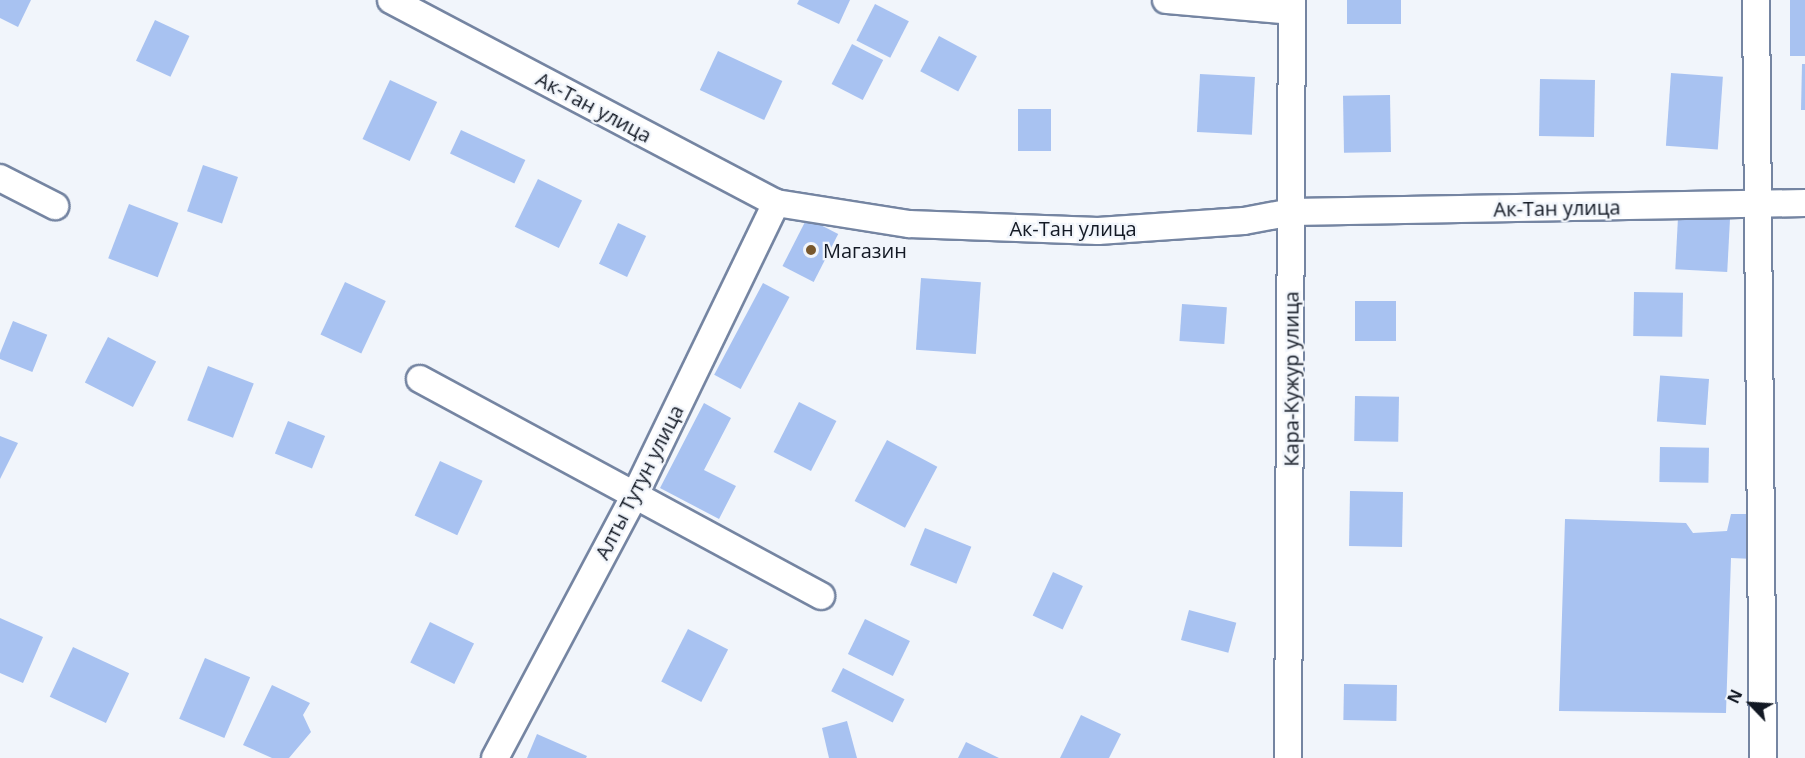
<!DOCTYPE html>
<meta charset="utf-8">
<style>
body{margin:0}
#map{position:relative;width:1805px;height:758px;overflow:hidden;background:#f1f5fb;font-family:"Open Sans",sans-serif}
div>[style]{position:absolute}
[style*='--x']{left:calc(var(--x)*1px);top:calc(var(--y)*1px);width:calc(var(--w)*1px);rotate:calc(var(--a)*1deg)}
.building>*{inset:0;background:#a8c2f1;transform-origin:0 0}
.roads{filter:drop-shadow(2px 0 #7585a2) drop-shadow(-2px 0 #7585a2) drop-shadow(0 2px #7585a2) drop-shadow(0 -2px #7585a2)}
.street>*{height:26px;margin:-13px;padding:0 13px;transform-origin:13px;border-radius:13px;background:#fff}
.dots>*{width:16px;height:16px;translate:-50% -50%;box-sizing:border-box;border:3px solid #f1f5fb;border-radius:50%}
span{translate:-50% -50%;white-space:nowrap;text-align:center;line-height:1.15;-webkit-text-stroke:4.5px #f1f5fb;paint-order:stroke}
.street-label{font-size:20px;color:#131924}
.poi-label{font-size:20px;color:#131924}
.left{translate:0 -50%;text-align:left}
.north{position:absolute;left:1721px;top:674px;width:60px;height:60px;-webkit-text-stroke:4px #f1f5fb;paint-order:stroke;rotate:295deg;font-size:16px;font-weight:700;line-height:24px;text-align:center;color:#131924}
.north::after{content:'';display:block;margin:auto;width:21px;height:27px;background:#131924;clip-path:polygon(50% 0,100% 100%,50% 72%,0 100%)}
</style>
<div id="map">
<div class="building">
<i style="clip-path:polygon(0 0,31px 0,18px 27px,0 18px)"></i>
<i style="clip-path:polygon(799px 0,850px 0,839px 24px,797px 4px)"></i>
<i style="left:1347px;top:0;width:54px;height:24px"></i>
<i style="left:1790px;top:0;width:15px;height:56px"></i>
<i style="left:875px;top:4px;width:38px;height:41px;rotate:27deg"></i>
<i style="left:155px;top:20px;width:38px;height:45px;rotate:25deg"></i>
<i style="left:939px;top:36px;width:43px;height:40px;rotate:28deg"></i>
<i style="left:852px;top:44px;width:35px;height:45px;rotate:27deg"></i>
<i style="left:718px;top:51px;width:71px;height:43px;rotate:25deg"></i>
<i style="clip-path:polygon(1802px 64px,1805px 64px,1805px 110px,1801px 110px)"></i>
<i style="left:1671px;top:73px;width:52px;height:73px;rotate:4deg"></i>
<i style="left:1200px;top:74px;width:55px;height:58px;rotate:3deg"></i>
<i style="left:1540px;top:79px;width:55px;height:57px;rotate:1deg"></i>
<i style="left:390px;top:80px;width:52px;height:65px;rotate:25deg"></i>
<i style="left:1390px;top:95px;width:57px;height:47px;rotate:89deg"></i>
<i style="left:1018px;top:109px;width:33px;height:42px"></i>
<i style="left:461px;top:130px;width:71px;height:26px;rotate:25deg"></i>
<i style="left:203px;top:165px;width:37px;height:49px;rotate:19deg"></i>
<i style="left:538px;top:179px;width:49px;height:53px;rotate:26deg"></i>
<i style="left:129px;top:204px;width:53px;height:58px;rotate:21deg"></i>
<i style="left:807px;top:218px;width:35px;height:54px;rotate:27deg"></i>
<i style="left:1730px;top:219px;width:53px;height:52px;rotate:93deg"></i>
<i style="left:618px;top:223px;width:31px;height:45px;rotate:25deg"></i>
<i style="left:921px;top:278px;width:60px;height:72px;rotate:4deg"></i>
<i style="left:345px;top:282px;width:45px;height:58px;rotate:25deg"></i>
<i style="left:763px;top:283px;width:30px;height:104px;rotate:28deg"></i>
<i style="left:1634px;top:292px;width:49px;height:44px;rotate:1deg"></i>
<i style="left:1355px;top:301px;width:41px;height:40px"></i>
<i style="left:1182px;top:304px;width:45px;height:37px;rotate:4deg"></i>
<i style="left:13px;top:321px;width:37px;height:40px;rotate:22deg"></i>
<i style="left:108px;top:337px;width:54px;height:51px;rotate:27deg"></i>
<i style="left:208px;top:366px;width:49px;height:58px;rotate:21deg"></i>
<i style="left:1709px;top:379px;width:46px;height:49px;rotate:94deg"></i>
<i style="left:1355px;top:396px;width:44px;height:45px;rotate:1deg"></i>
<i style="left:799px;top:402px;width:42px;height:56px;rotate:27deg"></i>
<i style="clip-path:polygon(704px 403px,731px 418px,704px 470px,736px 486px,719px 519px,660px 488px)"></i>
<i style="left:288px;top:421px;width:40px;height:35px;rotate:22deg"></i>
<i style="clip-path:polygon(0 436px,18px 443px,0 479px)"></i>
<i style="left:887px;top:440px;width:57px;height:69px;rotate:28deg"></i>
<i style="left:1660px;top:447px;width:49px;height:35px;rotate:1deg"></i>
<i style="left:440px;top:461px;width:47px;height:60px;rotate:25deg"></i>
<i style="left:1350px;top:491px;width:53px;height:55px;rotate:1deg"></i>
<i style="clip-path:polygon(1731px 514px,1754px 514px,1754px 559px,1731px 558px,1726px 713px,1559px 711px,1565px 519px,1686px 523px,1693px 533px,1727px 531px)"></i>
<i style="left:925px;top:528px;width:50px;height:40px;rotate:22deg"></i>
<i style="left:1053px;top:572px;width:33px;height:48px;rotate:25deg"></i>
<i style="left:1189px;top:610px;width:49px;height:31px;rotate:15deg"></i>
<i style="clip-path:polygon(0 618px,43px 637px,23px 683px,0 673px)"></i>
<i style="left:865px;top:619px;width:50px;height:39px;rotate:26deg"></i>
<i style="left:430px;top:622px;width:49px;height:45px;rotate:26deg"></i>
<i style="left:688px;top:629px;width:45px;height:59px;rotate:27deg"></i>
<i style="left:73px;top:647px;width:62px;height:55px;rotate:25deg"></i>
<i style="left:205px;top:658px;width:49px;height:66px;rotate:23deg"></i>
<i style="left:843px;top:668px;width:69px;height:26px;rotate:27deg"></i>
<i style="left:1344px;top:684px;width:53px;height:36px;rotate:1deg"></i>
<i style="clip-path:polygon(272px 685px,310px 703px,303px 715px,311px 732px,289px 758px,272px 758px,243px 745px)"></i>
<i style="clip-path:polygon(1081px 715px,1121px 734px,1109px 758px,1060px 758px)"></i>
<i style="clip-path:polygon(847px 721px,857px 758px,829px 758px,822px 728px)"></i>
<i style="clip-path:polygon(537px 734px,587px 756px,586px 758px,527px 758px)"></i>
<i style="clip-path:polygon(966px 742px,999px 758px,958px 758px)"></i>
</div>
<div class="roads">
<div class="street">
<i style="--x:391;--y:0;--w:435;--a:27.8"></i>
<i style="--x:776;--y:203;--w:135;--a:9"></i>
<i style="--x:909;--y:224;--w:189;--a:2.1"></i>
<i style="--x:1098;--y:231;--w:146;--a:-3.9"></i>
<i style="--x:1244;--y:221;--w:49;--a:-10.6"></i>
<i style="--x:1292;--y:212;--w:513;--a:-1.01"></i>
<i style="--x:1166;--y:0;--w:126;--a:5"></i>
<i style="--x:1756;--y:0;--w:758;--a:89.47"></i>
<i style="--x:0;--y:178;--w:62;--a:27"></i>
<i style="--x:420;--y:379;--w:456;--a:28.4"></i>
<i style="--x:495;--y:758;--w:293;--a:-62"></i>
<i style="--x:633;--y:499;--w:329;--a:-64.2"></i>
<i style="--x:1288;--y:758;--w:758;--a:-89.7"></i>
</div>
</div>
<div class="dots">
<i style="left:811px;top:250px;background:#78582e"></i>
</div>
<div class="street-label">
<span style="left:594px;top:107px;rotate:28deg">Ак-Тан улица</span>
<span style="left:1557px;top:208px;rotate:-1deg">Ак-Тан улица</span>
<span style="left:1073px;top:228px">Ак-Тан улица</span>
<span style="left:1291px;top:379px;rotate:-90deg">Кара-Кужур улица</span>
<span style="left:639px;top:482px;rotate:-63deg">Алты Тутун улица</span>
</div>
<div class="poi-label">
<span class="left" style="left:823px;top:250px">Магазин</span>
</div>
<div class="north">N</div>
</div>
